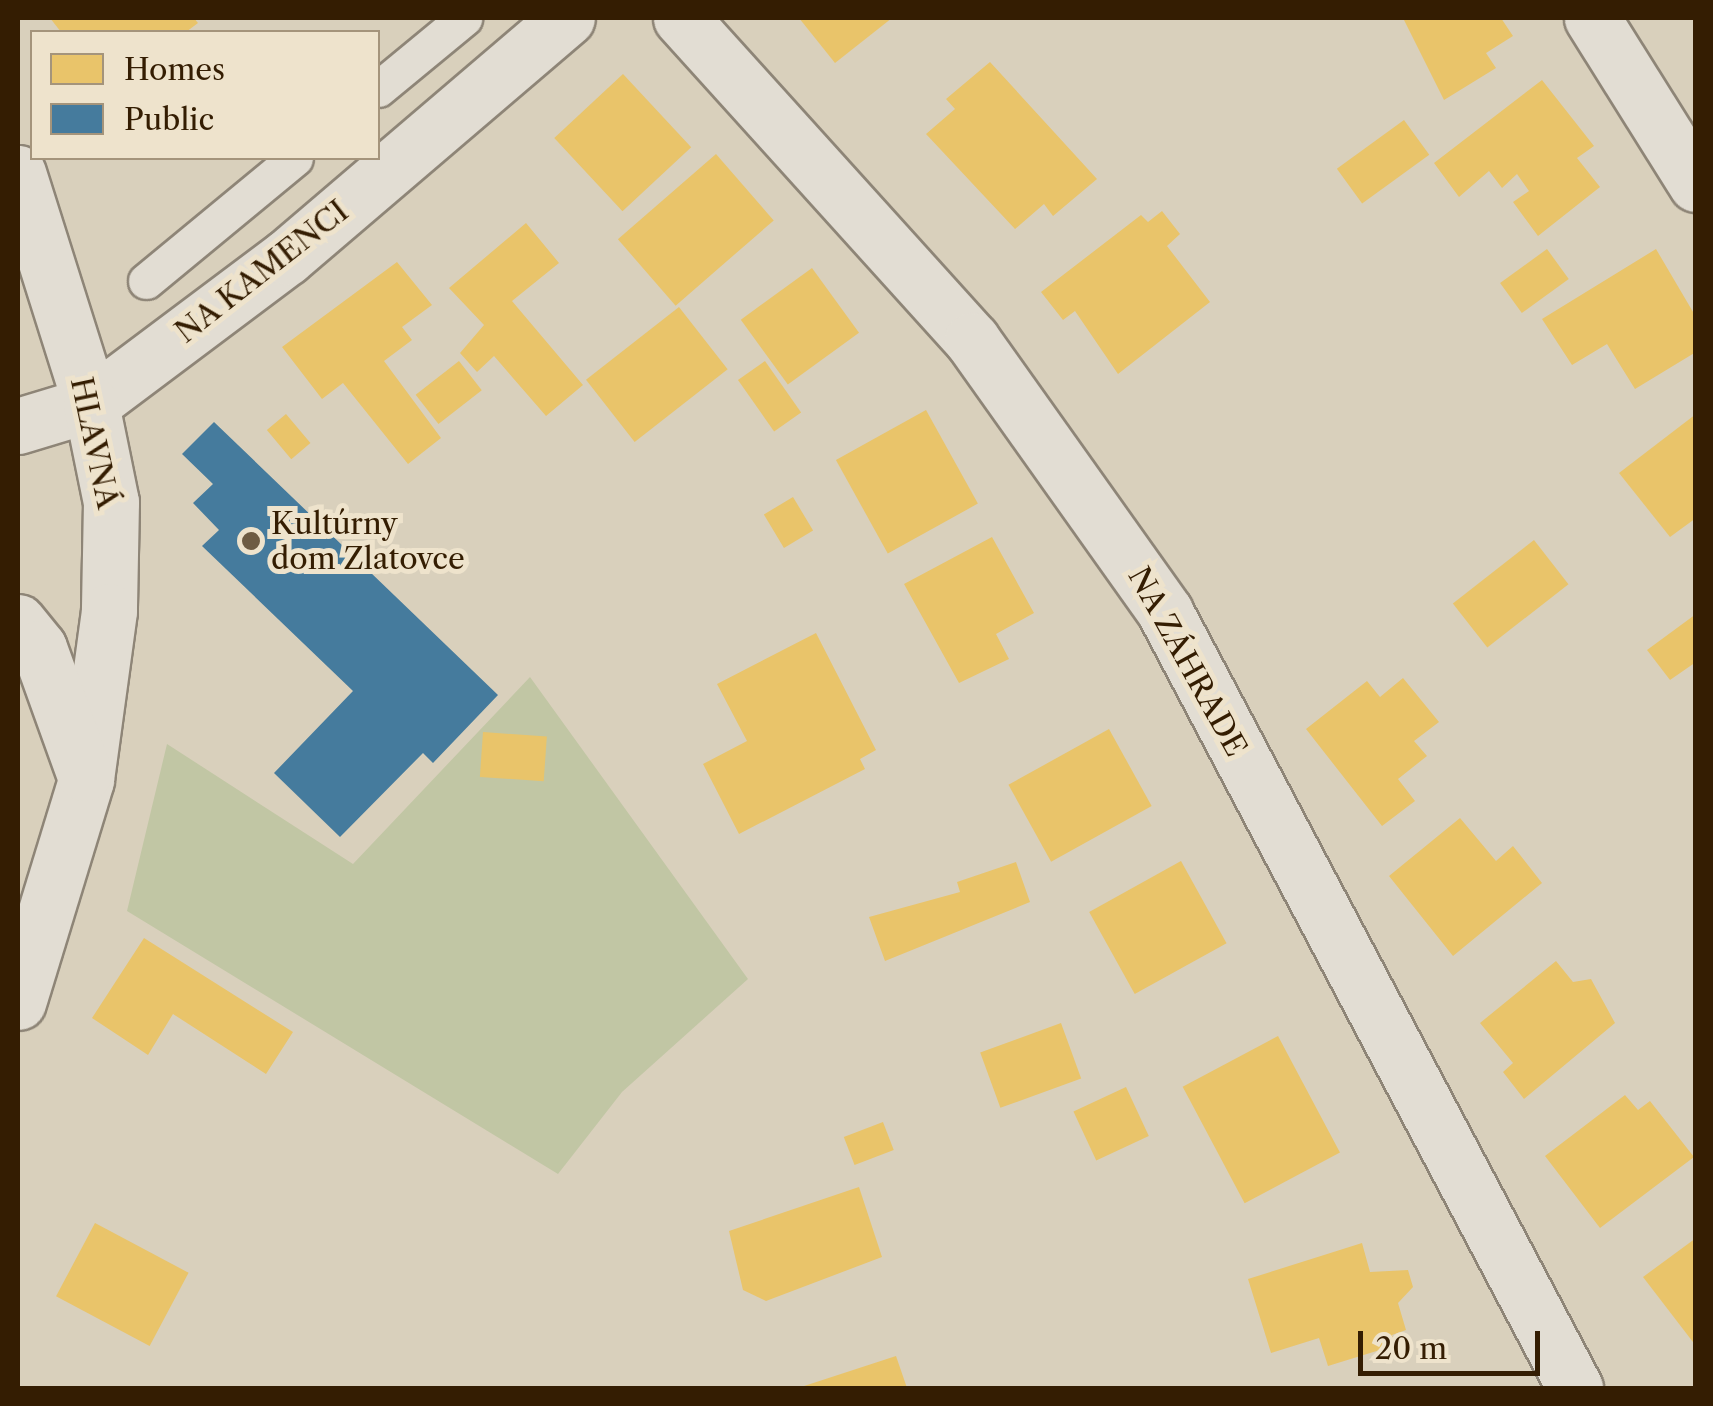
<!DOCTYPE html>
<meta charset="utf-8">
<style>
body{margin:0}
#map{position:relative;width:1713px;height:1406px;overflow:hidden;background:#d9d0bc;font-family:"Libre Caslon Text",serif}
div>[style]{position:absolute}
[style*='--x']{left:calc(var(--x)*1px);top:calc(var(--y)*1px);width:calc(var(--w)*1px);rotate:calc(var(--a)*1deg)}
.green>*{inset:0;background:#c1c6a4}
.homes>*{inset:0;background:#e9c46a;transform-origin:0 0}
.public>*{inset:0;background:#457b9d}
.roads{filter:drop-shadow(2px 0 #8e8577) drop-shadow(-2px 0 #8e8577) drop-shadow(0 2px #8e8577) drop-shadow(0 -2px #8e8577)}
.lane>*{height:35px;margin:-17.5px;padding:0 17.5px;transform-origin:17.5px;border-radius:17.5px;background:#e2ddd3}
.street>*{height:55px;margin:-27.5px;padding:0 27.5px;transform-origin:27.5px;border-radius:27.5px;background:#e2ddd3}
.secondary>*{height:55px;margin:-27.5px;padding:0 27.5px;transform-origin:27.5px;border-radius:27.5px;background:#e2ddd3}
.dots>*{width:28px;height:28px;translate:-50% -50%;box-sizing:border-box;border:5px solid #eee3cc;border-radius:50%}
span{translate:-50% -50%;white-space:nowrap;text-align:center;line-height:1.15;-webkit-text-stroke:10px #eee3cc;paint-order:stroke}
.street-label{font-size:30px;color:#341d02}
.poi-label{font-size:30px;color:#341d02}
.left{translate:0 -50%;text-align:left}
.frame{position:absolute;inset:0;border:20px solid #341d02;pointer-events:none}
.legend{position:absolute;left:30px;top:30px;width:350px;height:130px;box-sizing:border-box;background:#eee3cc;border:2px solid #a4947b;margin:0;padding:12px 18px;list-style:none;font-size:30px;color:#341d02}
.legend li{display:flex;align-items:center;gap:20px;height:50px}
.legend b{width:50px;border:2px solid #a4947b}
.scale{position:absolute;left:1358px;top:1331px;width:182px;height:45px;box-sizing:border-box;border:5px solid #341d02;border-top:0;padding-left:12px;font-size:30px;line-height:35px;white-space:nowrap;color:#341d02;-webkit-text-stroke:8px #eee3cc;paint-order:stroke}
</style>
<div id="map">
<div class="green">
<i style="clip-path:polygon(530px 677px,748px 979px,622px 1092px,558px 1174px,127px 911px,167px 744px,353px 864px)"></i>
</div>
<div class="homes">
<i style="clip-path:polygon(50px 18px,194px 18px,198px 23px,186px 32px,61px 32px)"></i>
<i style="clip-path:polygon(799px 18px,892px 18px,835px 63px)"></i>
<i style="clip-path:polygon(1403px 18px,1501px 18px,1513px 36px,1486px 53px,1496px 68px,1444px 100px)"></i>
<i style="clip-path:polygon(990px 62px,1097px 179px,1053px 216px,1044px 204px,1015px 229px,926px 134px,955px 109px,946px 99px)"></i>
<i style="left:623px;top:74px;width:100px;height:94px;rotate:47deg"></i>
<i style="clip-path:polygon(1542px 80px,1594px 146px,1577px 158px,1600px 187px,1538px 236px,1513px 202px,1529px 191px,1517px 174px,1502px 188px,1489px 171px,1459px 197px,1434px 163px)"></i>
<i style="left:1404px;top:120px;width:43px;height:83px;rotate:54deg"></i>
<i style="left:716px;top:154px;width:88px;height:130px;rotate:49deg"></i>
<i style="clip-path:polygon(1162px 211px,1180px 234px,1167px 246px,1210px 302px,1118px 374px,1075px 311px,1063px 320px,1041px 292px,1141px 215px,1148px 222px)"></i>
<i style="clip-path:polygon(526px 223px,559px 263px,512px 301px,583px 385px,546px 416px,494px 356px,477px 372px,460px 353px,484px 325px,449px 288px)"></i>
<i style="left:1547px;top:249px;width:37px;height:58px;rotate:54deg"></i>
<i style="clip-path:polygon(1656px 249px,1696px 317px,1696px 352px,1635px 389px,1607px 344px,1572px 365px,1542px 319px)"></i>
<i style="clip-path:polygon(397px 262px,432px 305px,402px 327px,412px 340px,384px 361px,441px 438px,408px 464px,343px 383px,322px 399px,282px 347px)"></i>
<i style="left:812px;top:268px;width:80px;height:88px;rotate:54deg"></i>
<i style="left:679px;top:307px;width:79px;height:118px;rotate:52deg"></i>
<i style="left:459px;top:361px;width:37px;height:55px;rotate:52deg"></i>
<i style="left:765px;top:361px;width:63px;height:33px;rotate:55deg"></i>
<i style="left:926px;top:410px;width:107px;height:103px;rotate:61deg"></i>
<i style="left:286px;top:414px;width:38px;height:25px;rotate:50deg"></i>
<i style="clip-path:polygon(1696px 414px,1696px 518px,1670px 537px,1619px 473px)"></i>
<i style="left:793px;top:497px;width:39px;height:34px;rotate:59deg"></i>
<i style="clip-path:polygon(992px 537px,1034px 613px,996px 634px,1009px 659px,959px 683px,904px 584px)"></i>
<i style="left:1534px;top:540px;width:56px;height:103px;rotate:52deg"></i>
<i style="clip-path:polygon(1696px 614px,1696px 662px,1670px 680px,1647px 650px)"></i>
<i style="clip-path:polygon(816px 633px,876px 750px,860px 759px,865px 769px,739px 834px,703px 764px,747px 741px,717px 684px)"></i>
<i style="clip-path:polygon(1403px 678px,1439px 722px,1414px 741px,1427px 756px,1398px 779px,1415px 801px,1382px 826px,1306px 729px,1367px 681px,1380px 697px)"></i>
<i style="left:1109px;top:729px;width:88px;height:115px;rotate:61deg"></i>
<i style="left:483px;top:732px;width:64px;height:45px;rotate:4deg"></i>
<i style="clip-path:polygon(1460px 818px,1496px 861px,1513px 846px,1542px 883px,1453px 956px,1389px 876px)"></i>
<i style="left:1181px;top:861px;width:94px;height:105px;rotate:61deg"></i>
<i style="clip-path:polygon(1016px 862px,1030px 902px,885px 961px,869px 917px,960px 892px,957px 882px)"></i>
<i style="clip-path:polygon(144px 938px,293px 1032px,266px 1074px,173px 1014px,148px 1055px,92px 1018px)"></i>
<i style="clip-path:polygon(1556px 961px,1573px 982px,1591px 979px,1615px 1023px,1524px 1099px,1503px 1072px,1513px 1063px,1480px 1023px)"></i>
<i style="left:1061px;top:1023px;width:59px;height:86px;rotate:70deg"></i>
<i style="left:1278px;top:1036px;width:132px;height:108px;rotate:62deg"></i>
<i style="left:1126px;top:1087px;width:54px;height:58px;rotate:65deg"></i>
<i style="clip-path:polygon(1625px 1095px,1638px 1110px,1650px 1101px,1694px 1157px,1600px 1228px,1545px 1156px)"></i>
<i style="left:883px;top:1122px;width:30px;height:42px;rotate:69deg"></i>
<i style="clip-path:polygon(859px 1187px,882px 1257px,766px 1301px,743px 1290px,729px 1231px)"></i>
<i style="left:95px;top:1223px;width:106px;height:83px;rotate:28deg"></i>
<i style="clip-path:polygon(1696px 1238px,1696px 1346px,1643px 1277px)"></i>
<i style="clip-path:polygon(1362px 1243px,1370px 1272px,1408px 1270px,1413px 1287px,1398px 1303px,1406px 1330px,1392px 1335px,1396px 1345px,1328px 1366px,1319px 1338px,1271px 1353px,1248px 1279px)"></i>
<i style="clip-path:polygon(896px 1356px,907px 1388px,798px 1388px)"></i>
</div>
<div class="public">
<i style="clip-path:polygon(214px 422px,498px 695px,433px 763px,423px 753px,340px 837px,274px 773px,353px 691px,202px 546px,219px 530px,193px 503px,213px 484px,182px 454px)"></i>
</div>
<div class="roads">
<div class="lane">
<i style="--x:378;--y:89;--w:112;--a:-39.5"></i>
<i style="--x:146;--y:281;--w:193;--a:-39.5"></i>
</div>
<div class="street">
<i style="--x:681;--y:18;--w:434;--a:47.9"></i>
<i style="--x:972;--y:340;--w:334;--a:54.6"></i>
<i style="--x:1165;--y:612;--w:878;--a:62.15"></i>
<i style="--x:1592;--y:18;--w:196;--a:57.9"></i>
<i style="--x:18;--y:173;--w:242;--a:72.5"></i>
<i style="--x:91;--y:404;--w:245;--a:-36.9"></i>
<i style="--x:287;--y:257;--w:368;--a:-40.5"></i>
</div>
<div class="secondary">
<i style="--x:18;--y:426;--w:76;--a:-16.8"></i>
<i style="--x:91;--y:404;--w:100;--a:78.5"></i>
<i style="--x:111;--y:502;--w:109;--a:91.1"></i>
<i style="--x:109;--y:611;--w:171;--a:97.8"></i>
<i style="--x:86;--y:780;--w:232;--a:107"></i>
<i style="--x:18;--y:622;--w:33;--a:51"></i>
<i style="--x:39;--y:648;--w:133;--a:70.2"></i>
</div>
</div>
<div class="dots">
<i style="left:251px;top:541px;background:#6e5c43"></i>
</div>
<div class="street-label">
<span style="left:262px;top:272px;rotate:-38deg">NA KAMENCI</span>
<span style="left:94px;top:443px;rotate:78deg">HLAVNÁ</span>
<span style="left:1187px;top:662px;rotate:61deg">NA ZÁHRADE</span>
</div>
<div class="poi-label">
<span class="left" style="left:271px;top:541px">Kultúrny<br>dom Zlatovce</span>
</div>
<div class="frame"></div>
<ul class="legend">
<li><b style="height:28px;background:#e9c46a"></b>Homes</li>
<li><b style="height:28px;background:#457b9d"></b>Public</li>
</ul>
<div class="scale">20 m</div>
</div>
